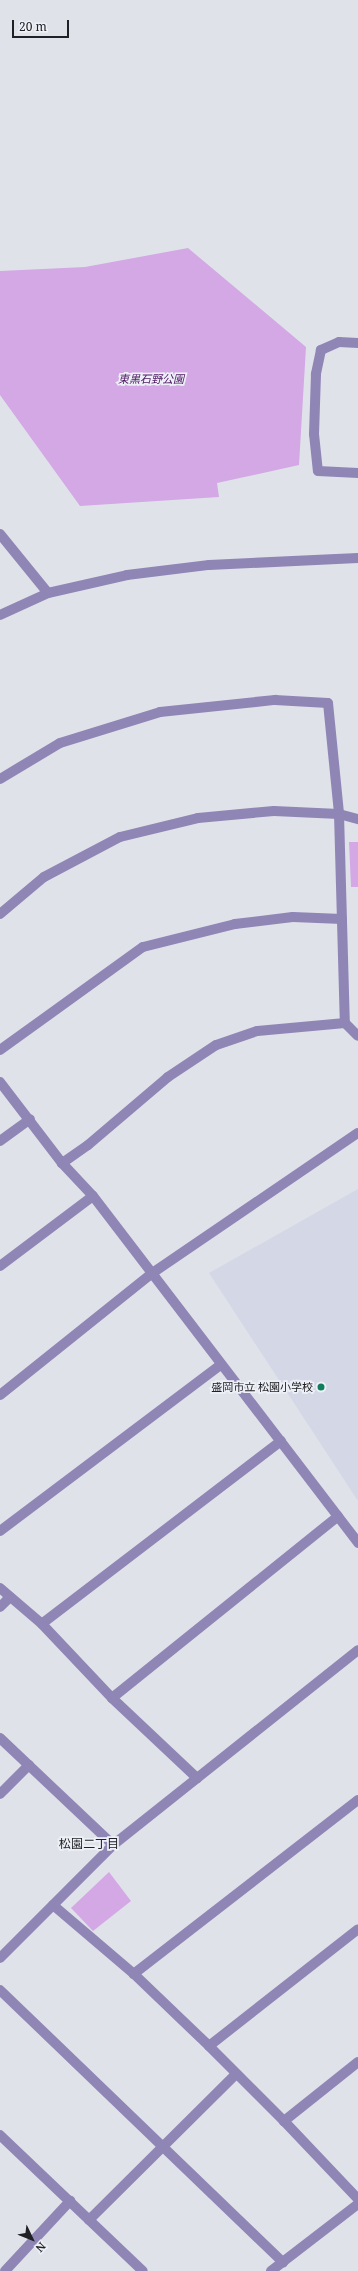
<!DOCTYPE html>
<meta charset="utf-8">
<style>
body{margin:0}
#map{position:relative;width:358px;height:2271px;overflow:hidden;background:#e0e2ea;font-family:"Noto Serif","Noto Sans JP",serif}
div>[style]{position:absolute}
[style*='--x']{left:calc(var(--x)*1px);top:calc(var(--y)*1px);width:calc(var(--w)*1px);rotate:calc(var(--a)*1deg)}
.built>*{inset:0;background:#d3d7e6}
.green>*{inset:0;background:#d3a8e5}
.minor>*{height:10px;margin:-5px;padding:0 5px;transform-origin:5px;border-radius:5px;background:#9086b6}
.dots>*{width:11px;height:11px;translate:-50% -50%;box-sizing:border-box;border:2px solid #edf0f7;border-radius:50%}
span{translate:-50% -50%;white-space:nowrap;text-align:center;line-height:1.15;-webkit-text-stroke:3.5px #edf0f7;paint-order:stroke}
.park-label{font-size:11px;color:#4f1863;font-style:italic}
.poi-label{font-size:11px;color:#202124}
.right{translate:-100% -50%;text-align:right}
.neighbourhood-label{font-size:12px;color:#202124}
.north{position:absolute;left:12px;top:2219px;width:40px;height:40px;-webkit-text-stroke:3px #edf0f7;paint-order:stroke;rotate:133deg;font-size:11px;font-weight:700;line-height:16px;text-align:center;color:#202124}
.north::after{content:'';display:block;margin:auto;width:14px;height:18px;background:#202124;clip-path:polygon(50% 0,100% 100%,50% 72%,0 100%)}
.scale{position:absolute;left:12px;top:20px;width:57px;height:18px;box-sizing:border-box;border:2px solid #202124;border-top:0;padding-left:5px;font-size:12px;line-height:14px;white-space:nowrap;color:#202124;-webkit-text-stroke:3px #edf0f7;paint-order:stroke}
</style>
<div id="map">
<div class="built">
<i style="clip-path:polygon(358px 1189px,358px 1501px,209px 1273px)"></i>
</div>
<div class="green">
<i style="clip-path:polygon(188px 248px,306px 347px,299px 465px,217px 483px,219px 497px,80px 506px,0 395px,0 271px,85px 267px)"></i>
<i style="clip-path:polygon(349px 842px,358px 842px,358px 887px,351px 887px)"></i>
<i style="clip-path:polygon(109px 1872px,131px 1901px,93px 1931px,71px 1908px)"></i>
</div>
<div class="minor">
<i style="--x:358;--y:343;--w:19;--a:-177"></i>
<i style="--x:339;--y:342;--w:20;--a:156"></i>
<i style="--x:321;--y:350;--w:25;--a:102"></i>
<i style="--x:316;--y:374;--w:60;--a:91.9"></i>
<i style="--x:314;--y:434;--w:37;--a:84"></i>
<i style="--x:318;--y:471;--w:40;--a:2.9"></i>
<i style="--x:0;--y:534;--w:76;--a:50.9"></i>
<i style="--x:0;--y:615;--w:53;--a:-24.6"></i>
<i style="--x:48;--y:593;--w:81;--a:-12.8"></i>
<i style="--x:127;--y:575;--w:83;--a:-7"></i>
<i style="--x:209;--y:565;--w:149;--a:-2.7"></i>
<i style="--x:0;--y:779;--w:70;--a:-31"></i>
<i style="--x:60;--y:743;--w:105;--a:-17.2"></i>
<i style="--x:160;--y:712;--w:116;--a:-6"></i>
<i style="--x:275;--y:700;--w:53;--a:3.2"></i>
<i style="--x:328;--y:703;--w:112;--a:84.3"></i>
<i style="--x:339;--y:814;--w:209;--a:88.4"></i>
<i style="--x:345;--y:1023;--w:88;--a:174.8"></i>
<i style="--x:257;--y:1031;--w:43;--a:161.1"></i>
<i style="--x:216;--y:1045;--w:58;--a:146.3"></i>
<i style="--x:168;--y:1077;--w:105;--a:139.6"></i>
<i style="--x:88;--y:1145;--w:32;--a:145"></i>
<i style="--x:0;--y:914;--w:57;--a:-40.1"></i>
<i style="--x:44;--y:877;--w:86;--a:-27.8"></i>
<i style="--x:120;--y:837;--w:80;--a:-13.7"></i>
<i style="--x:198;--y:818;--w:76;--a:-5.3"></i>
<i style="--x:274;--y:811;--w:65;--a:2.6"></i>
<i style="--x:339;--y:814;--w:20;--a:15"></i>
<i style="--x:345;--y:1023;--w:18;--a:45"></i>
<i style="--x:0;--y:1050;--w:176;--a:-35.8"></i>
<i style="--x:143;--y:947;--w:95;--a:-14"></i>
<i style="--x:235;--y:924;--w:58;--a:-6.9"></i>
<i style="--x:293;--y:917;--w:49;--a:2.3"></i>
<i style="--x:0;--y:1082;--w:102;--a:52.6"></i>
<i style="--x:62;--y:1163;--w:45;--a:46.8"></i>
<i style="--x:93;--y:1196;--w:437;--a:52.6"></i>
<i style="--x:0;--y:1141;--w:37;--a:-36"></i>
<i style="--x:0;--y:1266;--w:116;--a:-37"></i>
<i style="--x:0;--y:1395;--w:193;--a:-38.7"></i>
<i style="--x:151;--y:1274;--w:250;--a:-34.3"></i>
<i style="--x:281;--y:1441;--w:301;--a:142.6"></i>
<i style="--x:42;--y:1624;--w:102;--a:46.6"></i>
<i style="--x:112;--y:1698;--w:290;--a:-38.8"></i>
<i style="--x:0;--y:1531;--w:276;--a:-37"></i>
<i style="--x:0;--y:1588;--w:55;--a:40.6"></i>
<i style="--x:0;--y:1607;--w:14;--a:-45"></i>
<i style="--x:112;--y:1698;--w:117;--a:43.3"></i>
<i style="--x:0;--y:1738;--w:156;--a:43.4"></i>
<i style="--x:0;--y:1794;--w:41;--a:-45"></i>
<i style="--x:358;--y:1800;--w:284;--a:142.2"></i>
<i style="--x:134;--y:1974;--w:104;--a:43.8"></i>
<i style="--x:209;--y:2046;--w:189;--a:-38.1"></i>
<i style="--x:53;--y:1905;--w:106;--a:40.4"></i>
<i style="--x:0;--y:1958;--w:160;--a:-45"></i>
<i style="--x:113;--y:1845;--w:313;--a:-38.5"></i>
<i style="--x:0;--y:1990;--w:393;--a:43.9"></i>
<i style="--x:209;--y:2046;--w:106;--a:45"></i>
<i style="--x:358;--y:2062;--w:95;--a:141.4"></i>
<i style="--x:284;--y:2121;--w:108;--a:46.5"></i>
<i style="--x:0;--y:2135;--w:197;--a:43.6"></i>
<i style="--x:89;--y:2220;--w:207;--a:-44.8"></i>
<i style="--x:5;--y:2271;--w:96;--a:-47.1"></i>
<i style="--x:271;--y:2271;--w:110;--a:-37.6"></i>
</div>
<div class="dots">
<i style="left:321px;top:1387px;background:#0e7f5c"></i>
</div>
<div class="park-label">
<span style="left:151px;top:379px">東黒石野公園</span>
</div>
<div class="poi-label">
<span class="right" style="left:313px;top:1387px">盛岡市立 松園小学校</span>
</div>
<div class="neighbourhood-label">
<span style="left:89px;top:1844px">松園二丁目</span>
</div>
<div class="north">N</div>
<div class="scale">20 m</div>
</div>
